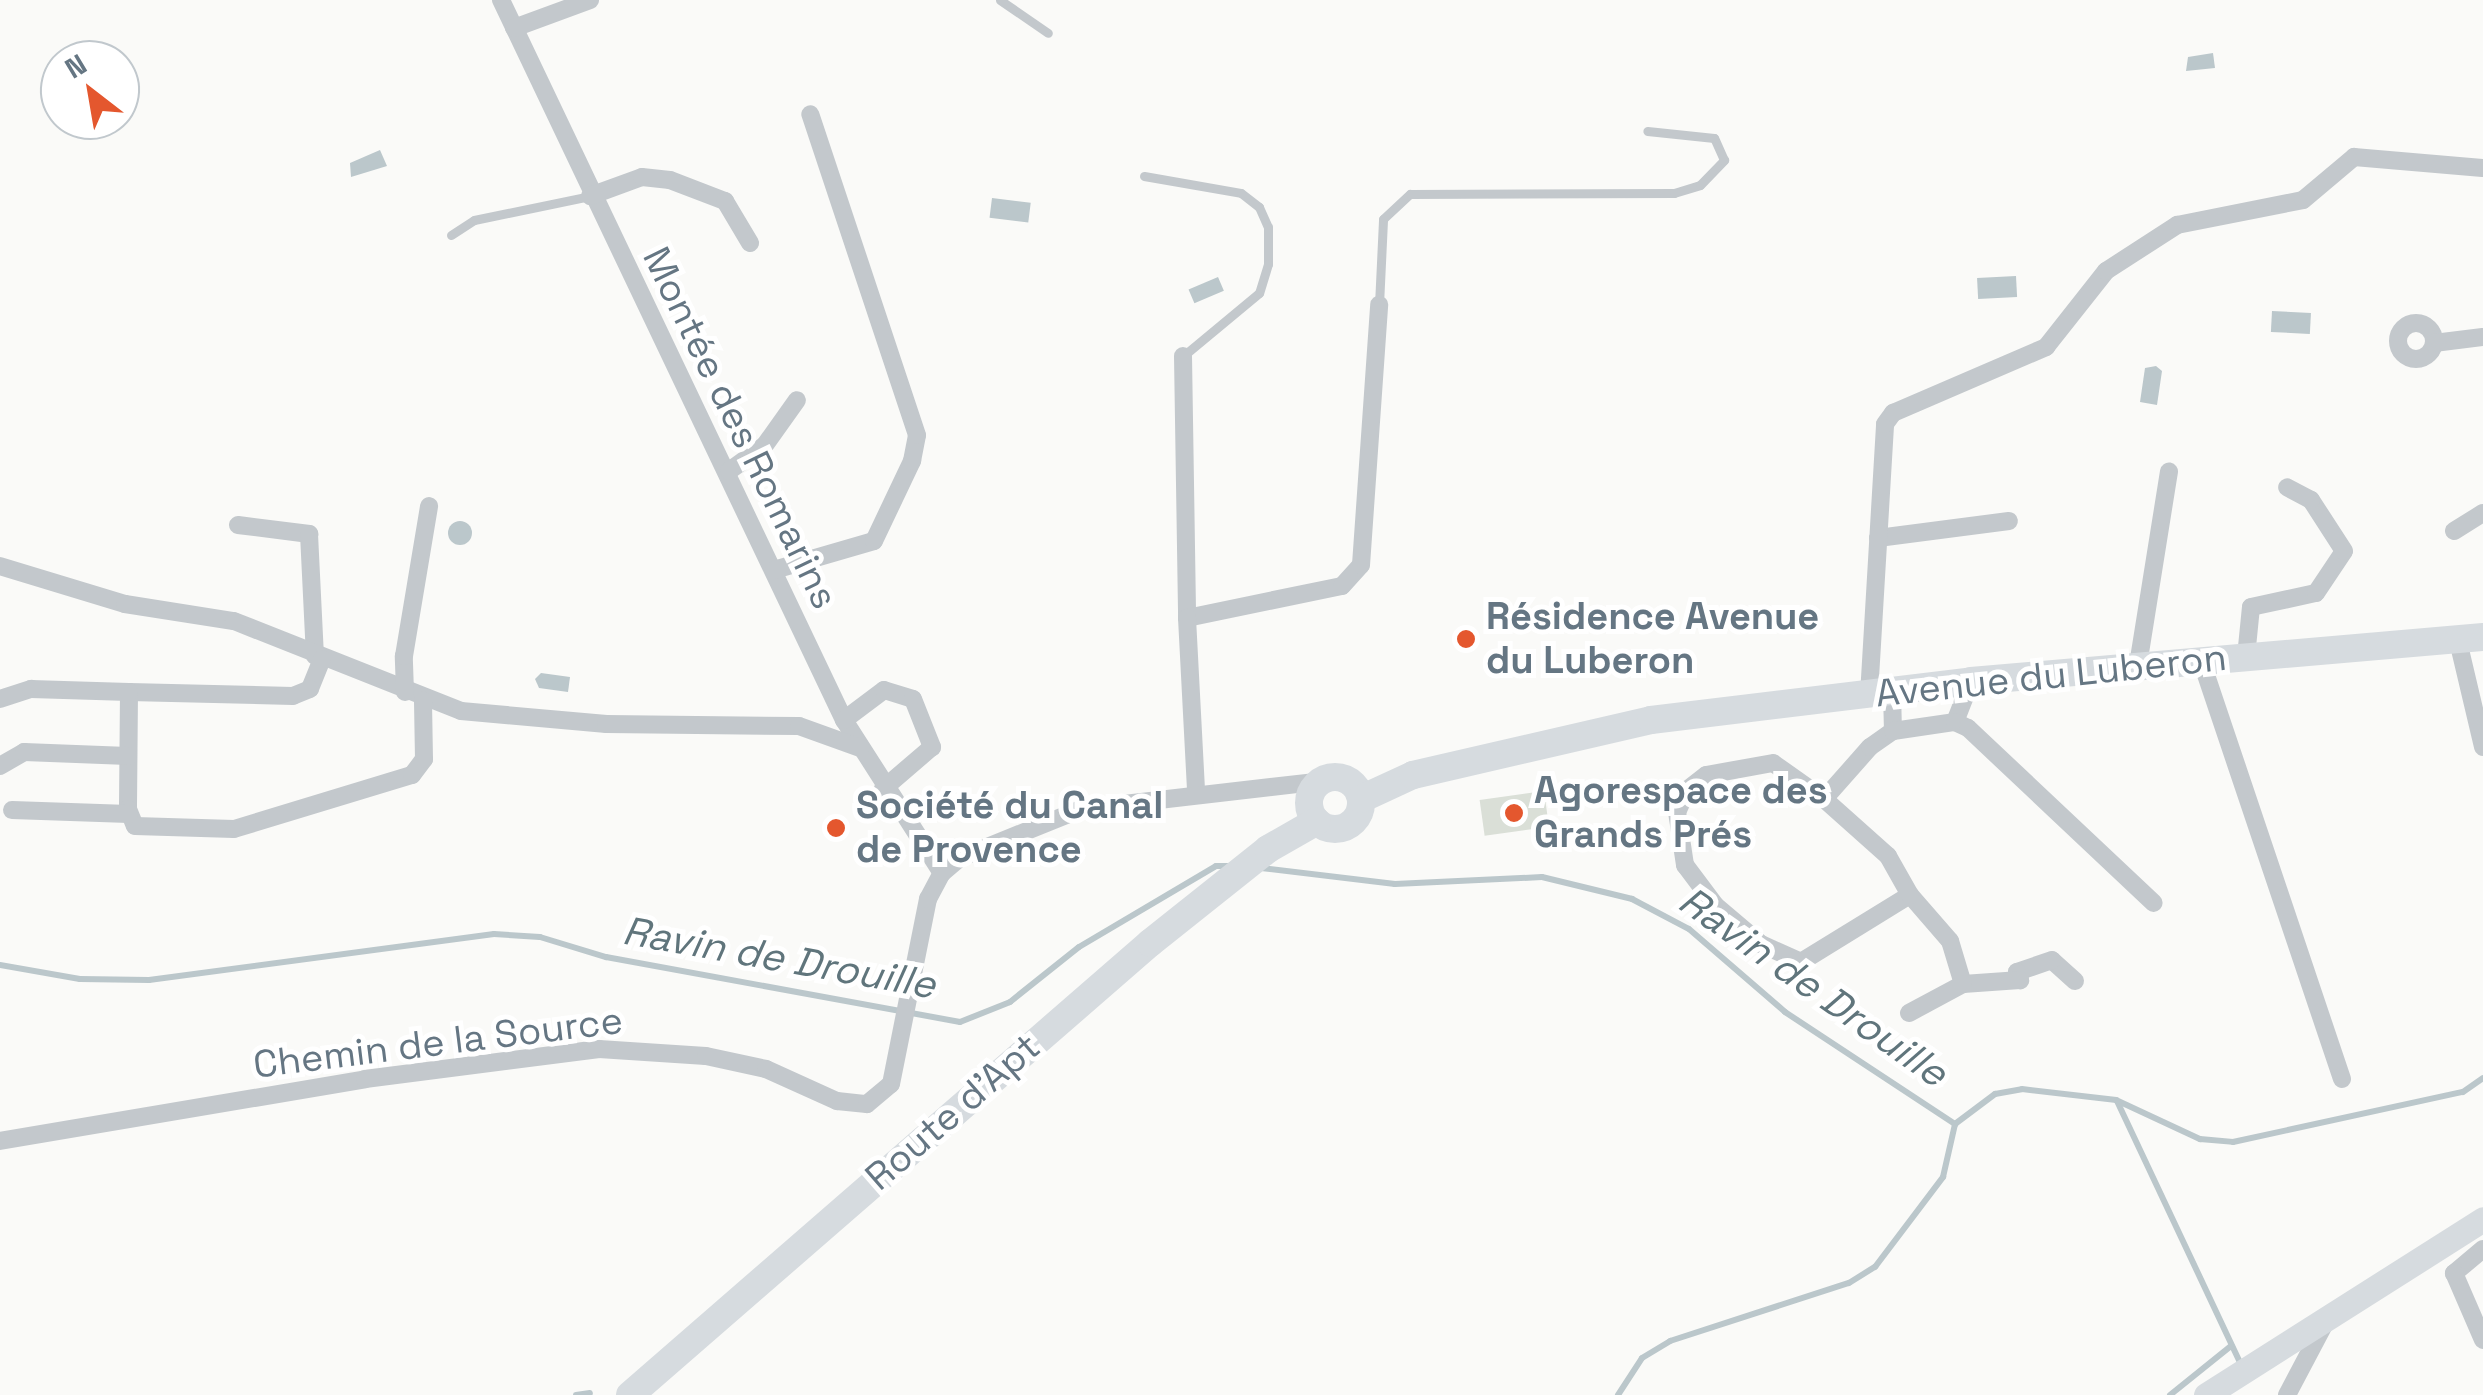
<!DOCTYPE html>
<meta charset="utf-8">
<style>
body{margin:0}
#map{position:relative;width:2483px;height:1395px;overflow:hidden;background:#fafaf8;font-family:"Space Grotesk",sans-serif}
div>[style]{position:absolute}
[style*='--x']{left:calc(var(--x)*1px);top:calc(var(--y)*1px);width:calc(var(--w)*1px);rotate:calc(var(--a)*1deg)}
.green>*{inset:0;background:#dadfd7;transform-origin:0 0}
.water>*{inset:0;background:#bbc7cb;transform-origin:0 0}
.round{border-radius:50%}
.stream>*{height:6px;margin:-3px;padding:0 3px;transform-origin:3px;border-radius:3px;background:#bbc7cb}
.lane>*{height:9px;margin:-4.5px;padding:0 4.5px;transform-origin:4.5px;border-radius:4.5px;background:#c3c8cc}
.street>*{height:18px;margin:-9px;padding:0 9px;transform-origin:9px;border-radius:9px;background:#c3c8cc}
.street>.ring{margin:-9px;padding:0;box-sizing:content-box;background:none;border:18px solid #c3c8cc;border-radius:50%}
.secondary>*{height:25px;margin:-12.5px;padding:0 12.5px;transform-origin:12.5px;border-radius:12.5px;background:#d6dbdf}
.primary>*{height:28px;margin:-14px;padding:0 14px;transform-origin:14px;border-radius:14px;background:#d6dbdf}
.primary>.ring{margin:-14px;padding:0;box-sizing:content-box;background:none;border:28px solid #d6dbdf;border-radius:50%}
.dots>*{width:28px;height:28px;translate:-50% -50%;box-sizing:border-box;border:5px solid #fff;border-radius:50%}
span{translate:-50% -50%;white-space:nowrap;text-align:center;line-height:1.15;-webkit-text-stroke:10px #fff;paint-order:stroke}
.street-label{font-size:38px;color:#657683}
.poi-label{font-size:38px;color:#657683;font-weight:700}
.left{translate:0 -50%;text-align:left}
.water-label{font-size:40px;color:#60757c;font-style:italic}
.north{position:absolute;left:40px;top:40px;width:100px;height:100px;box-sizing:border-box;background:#fff;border:2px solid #c1c8cd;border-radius:50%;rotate:329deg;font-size:28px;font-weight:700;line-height:40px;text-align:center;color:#657683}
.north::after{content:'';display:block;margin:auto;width:35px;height:45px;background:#e4572e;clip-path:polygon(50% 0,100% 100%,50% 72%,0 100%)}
</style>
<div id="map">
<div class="green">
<i style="left:1544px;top:791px;width:36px;height:65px;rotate:82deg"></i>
</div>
<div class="water">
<i style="clip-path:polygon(2213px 53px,2215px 68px,2186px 71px,2188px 57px)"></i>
<i style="clip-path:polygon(380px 150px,387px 166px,351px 177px,350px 163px)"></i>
<i style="left:992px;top:198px;width:39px;height:20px;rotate:7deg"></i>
<i style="left:2016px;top:276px;width:21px;height:39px;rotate:87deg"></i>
<i style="left:1218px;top:277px;width:15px;height:32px;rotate:67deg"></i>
<i style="left:2272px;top:311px;width:39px;height:21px;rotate:3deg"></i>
<i style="clip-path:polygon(2156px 366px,2162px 371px,2157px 405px,2140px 402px,2145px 368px)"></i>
<i class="round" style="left:448px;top:521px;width:24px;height:24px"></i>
<i style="clip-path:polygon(541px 673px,570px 677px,568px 692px,539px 688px,535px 679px)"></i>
</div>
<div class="stream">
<i style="--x:1261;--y:868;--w:135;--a:6.8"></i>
<i style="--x:1395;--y:884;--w:147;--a:-2.7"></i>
<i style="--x:1542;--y:877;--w:93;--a:13.7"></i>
<i style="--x:1632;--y:899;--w:64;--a:27.8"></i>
<i style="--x:1689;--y:929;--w:127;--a:40.8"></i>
<i style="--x:1785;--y:1012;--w:204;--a:33.4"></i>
<i style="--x:1955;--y:1124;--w:50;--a:-36.9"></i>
<i style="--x:1995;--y:1094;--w:27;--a:-10"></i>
<i style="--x:2022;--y:1089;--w:95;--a:6.7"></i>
<i style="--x:2116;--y:1100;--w:93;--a:24.9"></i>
<i style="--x:2200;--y:1139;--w:33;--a:5"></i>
<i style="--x:2233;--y:1142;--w:235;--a:-12.3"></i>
<i style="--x:2463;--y:1092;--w:24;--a:-35"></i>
<i style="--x:0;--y:965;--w:81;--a:9.9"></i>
<i style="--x:80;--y:979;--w:69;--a:0.8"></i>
<i style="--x:149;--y:980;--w:348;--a:-7.6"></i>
<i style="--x:494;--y:934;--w:46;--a:3.7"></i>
<i style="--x:540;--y:937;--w:69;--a:16.9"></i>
<i style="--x:606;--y:957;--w:360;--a:10.4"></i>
<i style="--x:960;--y:1022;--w:54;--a:-21.8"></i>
<i style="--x:1010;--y:1002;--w:88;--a:-38.6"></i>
<i style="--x:1079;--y:947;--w:159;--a:-30.6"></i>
<i style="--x:1216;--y:866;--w:13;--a:0"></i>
<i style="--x:2117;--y:1101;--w:292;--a:64.8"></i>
<i style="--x:576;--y:1395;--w:14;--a:-8"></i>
<i style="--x:1618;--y:1395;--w:44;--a:-57"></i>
<i style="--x:1642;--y:1358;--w:33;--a:-31"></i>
<i style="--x:1670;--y:1341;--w:188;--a:-18"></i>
<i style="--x:1849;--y:1283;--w:31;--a:-32"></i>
<i style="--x:1875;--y:1267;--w:113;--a:-52.9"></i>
<i style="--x:1943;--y:1177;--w:54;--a:-77.2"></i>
<i style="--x:2170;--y:1395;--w:78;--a:-38.8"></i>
</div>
<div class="lane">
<i style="--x:1000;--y:0;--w:58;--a:34.5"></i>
<i style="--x:1144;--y:176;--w:98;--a:9.9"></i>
<i style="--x:1241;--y:193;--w:23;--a:38"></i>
<i style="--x:1259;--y:207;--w:22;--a:66"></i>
<i style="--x:1268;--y:227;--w:37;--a:90"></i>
<i style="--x:1268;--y:264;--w:30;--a:107"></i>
<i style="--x:1259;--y:293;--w:99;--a:140.3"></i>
<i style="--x:451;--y:235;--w:27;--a:-33"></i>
<i style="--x:474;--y:220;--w:118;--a:-11.7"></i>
<i style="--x:1379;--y:305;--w:86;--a:-87.3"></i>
<i style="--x:1383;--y:219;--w:37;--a:-43"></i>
<i style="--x:1410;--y:194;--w:264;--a:-0.2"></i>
<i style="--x:1674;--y:193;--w:27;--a:-17"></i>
<i style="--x:1700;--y:185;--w:35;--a:-46"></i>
<i style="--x:1724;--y:160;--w:24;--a:-114"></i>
<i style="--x:1714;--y:138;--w:67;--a:-174"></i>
</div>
<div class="street">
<i style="--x:501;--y:0;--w:798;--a:64.53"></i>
<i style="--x:844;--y:720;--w:182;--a:57.4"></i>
<i style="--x:514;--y:28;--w:81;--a:-20.2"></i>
<i style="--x:590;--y:196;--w:55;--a:-20.1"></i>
<i style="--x:642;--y:177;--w:28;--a:6"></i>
<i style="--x:670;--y:180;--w:59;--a:20.9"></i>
<i style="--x:725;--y:201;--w:49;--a:59.2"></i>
<i class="ring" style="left:2398px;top:323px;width:18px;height:18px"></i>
<i style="--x:2434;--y:343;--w:49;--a:-7"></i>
<i style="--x:1183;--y:356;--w:262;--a:89.1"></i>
<i style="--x:1187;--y:618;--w:158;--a:-11.7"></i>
<i style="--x:1342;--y:586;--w:28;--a:-48"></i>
<i style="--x:1361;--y:565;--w:261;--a:-86"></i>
<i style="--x:729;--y:471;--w:44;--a:-35.8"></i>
<i style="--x:765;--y:445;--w:55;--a:-54.6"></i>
<i style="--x:238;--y:525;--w:72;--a:7.2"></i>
<i style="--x:309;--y:534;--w:122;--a:87.2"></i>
<i style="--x:2454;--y:531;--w:34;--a:-32"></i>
<i style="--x:1878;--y:538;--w:132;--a:-7.4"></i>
<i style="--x:0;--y:566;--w:131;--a:16.9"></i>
<i style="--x:125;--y:604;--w:110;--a:8.9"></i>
<i style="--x:234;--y:621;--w:244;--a:21.6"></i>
<i style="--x:461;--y:711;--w:146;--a:5.1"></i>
<i style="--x:606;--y:724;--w:193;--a:0.6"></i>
<i style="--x:799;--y:726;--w:65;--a:19.8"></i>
<i style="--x:774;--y:570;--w:104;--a:-16.2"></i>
<i style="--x:874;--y:541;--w:89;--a:-64.6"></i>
<i style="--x:912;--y:461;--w:26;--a:-79"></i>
<i style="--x:917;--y:435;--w:338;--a:-108.4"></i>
<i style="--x:1187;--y:618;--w:173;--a:87"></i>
<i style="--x:2458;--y:641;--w:109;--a:76.7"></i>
<i style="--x:2246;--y:657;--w:50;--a:-84.3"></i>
<i style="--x:2251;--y:607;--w:66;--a:-12.2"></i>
<i style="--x:2316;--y:593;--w:50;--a:-56.3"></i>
<i style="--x:2344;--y:551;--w:61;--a:-122.9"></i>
<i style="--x:2311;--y:500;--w:27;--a:-152"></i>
<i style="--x:322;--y:659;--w:32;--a:112"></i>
<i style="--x:310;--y:689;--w:18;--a:158"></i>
<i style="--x:293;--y:696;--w:164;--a:-178.6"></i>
<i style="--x:129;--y:692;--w:117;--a:90.5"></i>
<i style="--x:128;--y:809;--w:18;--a:68"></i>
<i style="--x:135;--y:826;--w:99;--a:1.7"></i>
<i style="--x:234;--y:829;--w:186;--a:-16.9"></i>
<i style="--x:412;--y:775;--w:20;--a:-53"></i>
<i style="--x:424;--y:759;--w:59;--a:-91"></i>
<i style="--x:2201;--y:660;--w:442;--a:71.4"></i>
<i style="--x:2138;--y:665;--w:196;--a:-80.9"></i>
<i style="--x:1892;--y:691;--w:40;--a:88.6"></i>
<i style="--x:405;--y:692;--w:36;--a:-92"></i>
<i style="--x:404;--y:656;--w:152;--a:-80.5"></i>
<i style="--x:1869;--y:695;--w:271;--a:-86.6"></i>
<i style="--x:1885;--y:424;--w:14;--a:-54"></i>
<i style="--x:1893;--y:413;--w:167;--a:-23.3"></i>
<i style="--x:2046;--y:347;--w:97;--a:-51.7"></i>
<i style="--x:2106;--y:271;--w:85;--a:-32.9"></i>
<i style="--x:2177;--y:225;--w:128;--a:-11.2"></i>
<i style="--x:2303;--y:200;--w:67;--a:-40.1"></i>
<i style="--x:2354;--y:157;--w:129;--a:4.9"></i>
<i style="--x:0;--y:699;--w:33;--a:-18"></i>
<i style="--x:31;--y:689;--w:98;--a:1.8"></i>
<i style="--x:844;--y:720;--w:50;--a:-36.9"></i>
<i style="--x:884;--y:690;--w:30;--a:17"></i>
<i style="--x:913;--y:699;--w:52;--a:68.4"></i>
<i style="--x:932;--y:747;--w:65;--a:139.4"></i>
<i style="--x:1955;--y:722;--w:44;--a:-68.7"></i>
<i style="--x:0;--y:766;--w:28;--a:-30"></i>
<i style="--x:24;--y:752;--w:104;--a:2.2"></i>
<i style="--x:1824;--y:799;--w:62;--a:-144.8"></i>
<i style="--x:1773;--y:763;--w:68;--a:169.8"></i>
<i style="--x:1706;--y:775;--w:24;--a:142"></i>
<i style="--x:1687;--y:790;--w:24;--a:114"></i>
<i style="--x:1677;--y:812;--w:54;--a:81.4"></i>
<i style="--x:1685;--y:865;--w:50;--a:53.1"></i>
<i style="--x:1715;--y:905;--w:60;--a:40.3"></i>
<i style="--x:1761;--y:944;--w:44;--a:24.2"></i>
<i style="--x:1801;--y:962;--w:128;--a:-31.6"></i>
<i style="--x:12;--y:810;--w:117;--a:2"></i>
<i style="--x:2075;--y:981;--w:31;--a:-138"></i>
<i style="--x:2052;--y:960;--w:37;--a:161"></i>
<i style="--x:2017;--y:972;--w:9;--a:69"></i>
<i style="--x:2020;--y:980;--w:57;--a:176"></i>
<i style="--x:1963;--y:984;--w:45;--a:-106.8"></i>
<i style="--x:1950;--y:941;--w:61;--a:-131"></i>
<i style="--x:1910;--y:895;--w:45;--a:-119.4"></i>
<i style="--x:1888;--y:856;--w:86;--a:-138.3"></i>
<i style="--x:1824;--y:799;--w:69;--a:-48.5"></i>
<i style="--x:1870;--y:747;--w:28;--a:-35"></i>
<i style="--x:1893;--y:731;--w:63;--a:-8.3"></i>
<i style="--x:1955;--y:722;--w:14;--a:25"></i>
<i style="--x:1968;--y:728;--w:255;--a:43.3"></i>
<i style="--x:1909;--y:1013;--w:61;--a:-28.2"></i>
<i style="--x:0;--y:1141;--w:370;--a:-9.6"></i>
<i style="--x:365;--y:1079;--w:236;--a:-7.3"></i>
<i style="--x:599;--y:1049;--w:107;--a:3.7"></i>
<i style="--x:706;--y:1056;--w:61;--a:12.2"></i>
<i style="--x:766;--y:1069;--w:78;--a:24.3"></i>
<i style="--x:837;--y:1101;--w:30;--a:6"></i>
<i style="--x:867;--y:1104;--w:31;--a:-40"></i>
<i style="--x:891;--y:1084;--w:189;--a:-78.7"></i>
<i style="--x:928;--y:899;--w:30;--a:-62"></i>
<i style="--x:942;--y:873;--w:23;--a:-40"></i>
<i style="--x:960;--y:858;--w:131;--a:-22"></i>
<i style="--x:1081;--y:809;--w:243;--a:-6.6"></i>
<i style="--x:2483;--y:1249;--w:38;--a:140"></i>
<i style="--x:2454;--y:1273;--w:73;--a:66.6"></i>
<i style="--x:2287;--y:1395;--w:84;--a:-62.2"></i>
</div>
<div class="secondary">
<i style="--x:2206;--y:1395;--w:328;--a:-32.4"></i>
</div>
<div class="primary">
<i class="ring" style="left:1309px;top:777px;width:24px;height:24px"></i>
<i style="--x:1361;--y:799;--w:57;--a:-24.8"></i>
<i style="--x:1413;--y:775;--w:244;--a:-13"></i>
<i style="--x:1651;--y:720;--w:322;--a:-6.9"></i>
<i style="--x:1971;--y:681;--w:514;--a:-4.91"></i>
<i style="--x:630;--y:1395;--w:689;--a:-41"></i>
<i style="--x:1150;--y:943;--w:151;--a:-38.5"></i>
<i style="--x:1268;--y:849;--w:56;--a:-29.7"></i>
</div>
<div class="dots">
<i style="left:1466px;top:639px;background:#e4572e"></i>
<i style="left:1514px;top:813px;background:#e4572e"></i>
<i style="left:836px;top:828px;background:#e4572e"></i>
</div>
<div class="street-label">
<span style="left:740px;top:428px;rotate:64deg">Montée des Romarins</span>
<span style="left:2051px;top:676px;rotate:-6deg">Avenue du Luberon</span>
<span style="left:438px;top:1043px;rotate:-7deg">Chemin de la Source</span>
<span style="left:953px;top:1112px;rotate:-41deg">Route d'Apt</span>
</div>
<div class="poi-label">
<span class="left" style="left:1486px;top:639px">Résidence Avenue<br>du Luberon</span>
<span class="left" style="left:1534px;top:813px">Agorespace des<br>Grands Prés</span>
<span class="left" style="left:856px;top:828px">Société du Canal<br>de Provence</span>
</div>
<div class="water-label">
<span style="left:779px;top:958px;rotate:10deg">Ravin de Drouille</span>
<span style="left:1813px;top:987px;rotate:35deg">Ravin de Drouille</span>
</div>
<div class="north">N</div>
</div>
